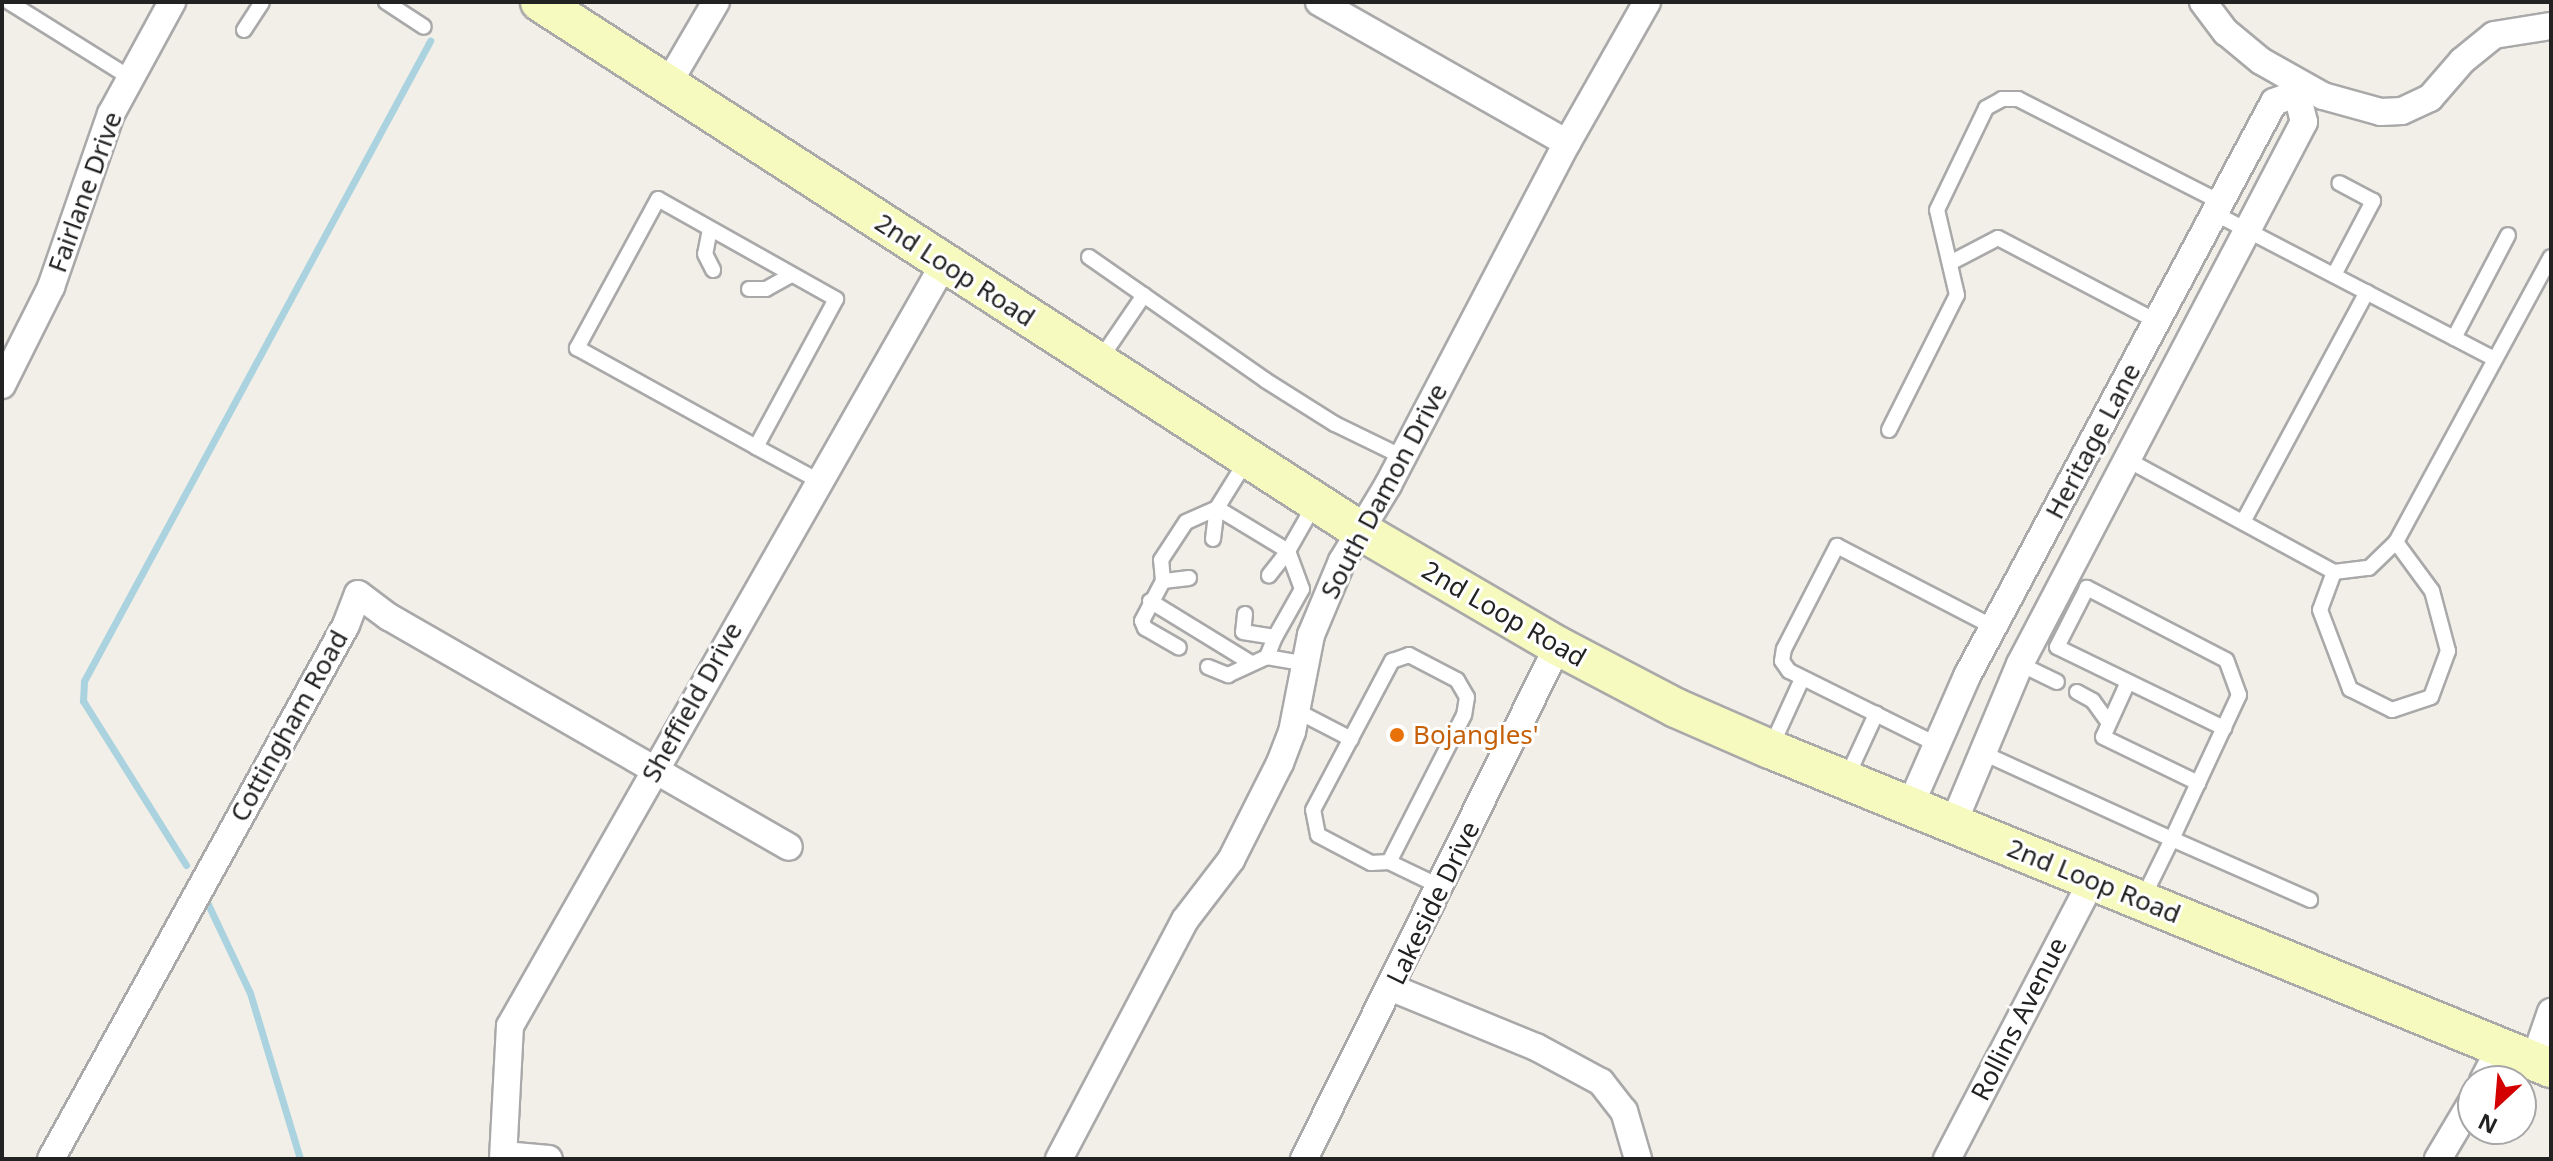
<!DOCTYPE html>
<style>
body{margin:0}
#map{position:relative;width:2553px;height:1161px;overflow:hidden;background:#f2efe9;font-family:"Noto Sans",sans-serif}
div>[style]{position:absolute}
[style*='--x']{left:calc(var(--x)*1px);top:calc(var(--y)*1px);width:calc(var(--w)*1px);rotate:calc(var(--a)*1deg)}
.stream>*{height:7px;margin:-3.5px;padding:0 3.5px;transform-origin:3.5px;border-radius:3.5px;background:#aad3df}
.roads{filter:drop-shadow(2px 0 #a9a9a9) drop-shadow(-2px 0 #a9a9a9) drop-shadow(0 2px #a9a9a9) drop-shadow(0 -2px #a9a9a9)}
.service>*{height:14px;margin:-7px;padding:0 7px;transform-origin:7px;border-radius:7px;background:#fff}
.minor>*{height:26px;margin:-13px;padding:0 13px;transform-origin:13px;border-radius:13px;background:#fff}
.secondary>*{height:38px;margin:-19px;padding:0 19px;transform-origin:19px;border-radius:19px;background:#f7fabf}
.dots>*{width:22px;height:22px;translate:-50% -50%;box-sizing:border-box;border:4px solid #fff;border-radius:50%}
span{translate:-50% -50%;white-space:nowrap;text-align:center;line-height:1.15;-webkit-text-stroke:6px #fff;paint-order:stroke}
.street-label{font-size:26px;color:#222}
.food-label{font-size:26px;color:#c56008}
.left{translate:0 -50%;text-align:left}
.frame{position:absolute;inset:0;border:4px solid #222;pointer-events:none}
.north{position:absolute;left:2457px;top:1065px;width:80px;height:80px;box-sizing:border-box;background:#fff;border:2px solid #a7a7a7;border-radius:50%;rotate:206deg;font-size:22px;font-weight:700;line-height:32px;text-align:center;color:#222}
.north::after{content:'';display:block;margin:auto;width:28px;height:36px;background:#d40000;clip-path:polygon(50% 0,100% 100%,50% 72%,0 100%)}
</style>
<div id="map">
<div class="stream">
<i style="--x:186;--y:865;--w:194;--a:-122.1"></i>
<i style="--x:83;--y:701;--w:20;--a:-87"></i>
<i style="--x:84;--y:681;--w:728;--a:-61.6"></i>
<i style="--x:206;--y:900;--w:103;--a:64.7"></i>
<i style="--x:250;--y:993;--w:173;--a:73.2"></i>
</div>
<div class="roads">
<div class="service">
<i style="--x:9;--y:2;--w:142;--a:32"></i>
<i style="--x:386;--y:2;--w:45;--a:33.3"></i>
<i style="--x:244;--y:30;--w:33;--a:-57"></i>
<i style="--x:2214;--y:213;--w:316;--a:27.5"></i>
<i style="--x:710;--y:229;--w:25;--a:101"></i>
<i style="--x:705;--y:254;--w:18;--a:63"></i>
<i style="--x:1089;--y:257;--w:215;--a:34.9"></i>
<i style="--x:1265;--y:380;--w:83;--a:32.2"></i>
<i style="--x:1335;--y:424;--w:76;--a:25.9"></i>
<i style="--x:1950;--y:263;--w:54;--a:-27.5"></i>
<i style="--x:1998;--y:238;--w:178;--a:27.7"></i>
<i style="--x:2334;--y:275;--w:84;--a:-62.2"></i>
<i style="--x:2373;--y:201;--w:38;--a:-152"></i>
<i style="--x:749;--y:289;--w:17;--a:0"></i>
<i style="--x:766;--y:289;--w:29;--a:-29"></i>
<i style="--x:2454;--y:338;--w:116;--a:-62.3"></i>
<i style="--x:1099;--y:361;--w:80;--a:-55.7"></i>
<i style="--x:1889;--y:430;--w:151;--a:-63.3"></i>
<i style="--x:1957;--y:295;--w:87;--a:-103.2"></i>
<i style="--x:1937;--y:210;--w:113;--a:-64.3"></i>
<i style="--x:1986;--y:108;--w:18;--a:-29"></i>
<i style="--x:2002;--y:99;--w:16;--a:0"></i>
<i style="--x:2018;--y:99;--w:227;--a:27"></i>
<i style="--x:756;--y:447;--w:168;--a:-61.6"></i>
<i style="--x:836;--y:299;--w:204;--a:-150.7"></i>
<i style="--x:658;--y:199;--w:170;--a:118.5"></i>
<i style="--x:577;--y:348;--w:205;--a:28.9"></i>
<i style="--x:756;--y:447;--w:69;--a:28.4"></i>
<i style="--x:2126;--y:459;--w:237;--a:28.5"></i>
<i style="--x:2334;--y:572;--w:35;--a:-7"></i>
<i style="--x:2369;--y:568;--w:37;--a:-44"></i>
<i style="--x:2396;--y:542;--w:324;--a:-61.5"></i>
<i style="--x:2243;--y:522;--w:261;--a:-61.7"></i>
<i style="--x:1213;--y:539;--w:31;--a:-83"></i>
<i style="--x:1217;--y:508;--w:83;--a:31.2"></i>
<i style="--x:1288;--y:551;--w:56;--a:-60.3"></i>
<i style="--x:2334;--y:572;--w:40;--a:110.2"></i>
<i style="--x:2320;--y:610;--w:85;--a:69.2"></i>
<i style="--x:2350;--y:689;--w:47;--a:26.6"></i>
<i style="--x:2392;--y:710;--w:41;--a:-18.4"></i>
<i style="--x:2431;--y:697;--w:49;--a:-69.7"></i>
<i style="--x:2448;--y:651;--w:62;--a:-104.9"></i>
<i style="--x:2432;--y:591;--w:61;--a:-126.3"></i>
<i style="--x:1189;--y:578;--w:26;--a:173"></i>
<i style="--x:1163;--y:581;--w:21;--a:-95"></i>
<i style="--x:1161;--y:560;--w:45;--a:-56.7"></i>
<i style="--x:1186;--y:522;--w:34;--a:-24"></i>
<i style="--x:1217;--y:508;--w:59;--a:-58.2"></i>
<i style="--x:1163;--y:581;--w:45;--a:117.7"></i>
<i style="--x:1142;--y:621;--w:8;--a:67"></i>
<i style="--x:1145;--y:628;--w:39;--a:30"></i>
<i style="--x:1150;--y:601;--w:119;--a:31.5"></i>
<i style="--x:1245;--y:614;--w:18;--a:96"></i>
<i style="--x:1243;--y:632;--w:32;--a:9"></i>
<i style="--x:1275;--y:637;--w:55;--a:-60.6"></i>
<i style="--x:1302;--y:589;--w:40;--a:-110.2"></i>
<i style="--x:1288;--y:551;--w:31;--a:128"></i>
<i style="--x:1275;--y:637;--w:22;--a:112"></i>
<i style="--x:1267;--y:657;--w:40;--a:10"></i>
<i style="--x:2020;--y:664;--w:41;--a:25.9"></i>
<i style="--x:1208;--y:667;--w:22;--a:22"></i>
<i style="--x:1228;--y:675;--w:43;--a:-24.8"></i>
<i style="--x:2128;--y:682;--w:60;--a:114.4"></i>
<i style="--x:2103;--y:737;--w:106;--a:25.8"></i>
<i style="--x:2077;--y:692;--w:18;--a:29"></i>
<i style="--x:2093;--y:701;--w:27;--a:54"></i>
<i style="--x:1297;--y:711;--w:61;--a:27.4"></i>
<i style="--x:1936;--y:744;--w:164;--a:-153.6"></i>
<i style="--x:1789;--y:671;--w:12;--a:-125"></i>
<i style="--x:1782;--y:661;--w:12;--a:-81"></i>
<i style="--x:1784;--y:649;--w:116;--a:-62.8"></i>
<i style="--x:1837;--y:546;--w:176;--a:27.4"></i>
<i style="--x:1771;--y:747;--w:75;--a:-65.5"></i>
<i style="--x:1983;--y:753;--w:208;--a:24.5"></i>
<i style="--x:2172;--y:839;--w:62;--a:-65.1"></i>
<i style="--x:2198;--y:783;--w:97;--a:-65"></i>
<i style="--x:2239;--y:695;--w:37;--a:-110"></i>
<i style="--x:2226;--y:660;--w:157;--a:-152.6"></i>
<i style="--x:2087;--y:588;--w:66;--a:117"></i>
<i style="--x:2057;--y:647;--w:186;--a:25.9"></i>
<i style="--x:1846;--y:779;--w:72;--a:-65.2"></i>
<i style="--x:1389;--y:862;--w:18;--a:177"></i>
<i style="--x:1371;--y:863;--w:60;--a:-152.2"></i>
<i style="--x:1318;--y:835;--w:25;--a:-101"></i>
<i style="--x:1313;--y:810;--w:169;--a:-62.1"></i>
<i style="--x:1392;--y:661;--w:18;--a:-19"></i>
<i style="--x:1409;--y:655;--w:54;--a:27.5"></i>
<i style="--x:1457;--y:680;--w:20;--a:60"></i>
<i style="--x:1467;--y:697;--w:18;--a:99"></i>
<i style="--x:1464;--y:715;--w:165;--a:117"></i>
<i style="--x:1389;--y:862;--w:58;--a:25.7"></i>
<i style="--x:2142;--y:900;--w:68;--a:-63.8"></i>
<i style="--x:2172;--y:839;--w:151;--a:23.8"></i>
</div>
<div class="minor">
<i style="--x:1319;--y:2;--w:285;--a:29.6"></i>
<i style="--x:2203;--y:2;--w:38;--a:53"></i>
<i style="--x:2226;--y:32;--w:45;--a:39.6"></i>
<i style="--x:2261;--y:61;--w:71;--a:29.4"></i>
<i style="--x:2323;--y:96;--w:60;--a:15.4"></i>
<i style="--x:2381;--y:112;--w:21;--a:-3"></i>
<i style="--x:2402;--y:111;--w:31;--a:-25"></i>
<i style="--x:2430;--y:98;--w:49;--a:-49.1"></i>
<i style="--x:2462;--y:61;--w:41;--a:-39.1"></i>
<i style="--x:2494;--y:35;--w:58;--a:-9"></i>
<i style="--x:668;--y:84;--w:95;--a:-59.7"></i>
<i style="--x:2;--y:385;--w:110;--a:-63.4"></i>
<i style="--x:51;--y:287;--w:183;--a:-70.9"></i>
<i style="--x:111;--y:114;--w:128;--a:-61.4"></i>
<i style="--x:1910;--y:806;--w:142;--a:-66.3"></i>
<i style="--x:1967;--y:676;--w:651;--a:-61.86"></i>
<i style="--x:2274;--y:102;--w:25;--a:-21"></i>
<i style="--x:2297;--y:93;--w:9;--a:-58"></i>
<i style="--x:1953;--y:824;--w:173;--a:-67.3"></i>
<i style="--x:2020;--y:664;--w:612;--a:-62.35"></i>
<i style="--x:2304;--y:122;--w:30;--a:-104"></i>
<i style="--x:1392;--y:988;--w:156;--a:22.3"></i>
<i style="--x:1536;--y:1047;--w:74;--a:28.3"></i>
<i style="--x:1601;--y:1082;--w:37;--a:52"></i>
<i style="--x:1624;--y:1111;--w:50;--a:73.7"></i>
<i style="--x:2534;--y:1061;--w:52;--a:-70.9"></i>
<i style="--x:2483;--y:1081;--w:37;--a:-63"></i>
<i style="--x:504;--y:1155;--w:45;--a:5.1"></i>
<i style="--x:51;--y:1159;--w:610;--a:-61.08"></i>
<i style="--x:346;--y:625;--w:33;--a:-69"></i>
<i style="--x:358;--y:594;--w:39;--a:37"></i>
<i style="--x:389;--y:617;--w:461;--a:29.9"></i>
<i style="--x:503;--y:1159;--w:133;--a:-87"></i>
<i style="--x:510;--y:1026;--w:877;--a:-60.34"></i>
<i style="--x:1059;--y:1159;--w:270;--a:-62.2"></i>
<i style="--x:1185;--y:920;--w:76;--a:-52.5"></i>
<i style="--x:1231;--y:860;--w:109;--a:-63.2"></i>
<i style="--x:1280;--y:763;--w:33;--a:-69"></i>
<i style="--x:1292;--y:732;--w:99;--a:-78.9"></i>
<i style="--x:1311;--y:635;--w:80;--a:-67.3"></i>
<i style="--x:1342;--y:561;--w:89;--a:-58.8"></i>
<i style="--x:1388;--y:485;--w:386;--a:-62.4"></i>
<i style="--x:1567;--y:143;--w:162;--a:-60.4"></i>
<i style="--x:1304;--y:1159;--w:572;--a:-63.66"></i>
<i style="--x:1947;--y:1159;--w:314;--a:-62.5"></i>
<i style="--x:2438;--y:1159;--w:69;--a:-59.3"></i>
</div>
<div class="secondary">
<i style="--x:540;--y:2;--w:977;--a:32.8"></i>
<i style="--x:1361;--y:531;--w:228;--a:30.3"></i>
<i style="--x:1558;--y:646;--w:133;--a:27.7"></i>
<i style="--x:1676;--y:708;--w:103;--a:23.6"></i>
<i style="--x:1770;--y:749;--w:844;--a:22.22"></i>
</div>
</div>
<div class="dots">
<i style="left:1397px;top:735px;background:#e8710a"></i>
</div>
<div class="street-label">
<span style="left:85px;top:192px;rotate:-70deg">Fairlane Drive</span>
<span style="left:955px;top:270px;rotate:33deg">2nd Loop Road</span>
<span style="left:2093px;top:441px;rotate:-62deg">Heritage Lane</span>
<span style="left:1384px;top:491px;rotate:-62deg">South Damon Drive</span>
<span style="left:1504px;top:614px;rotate:30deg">2nd Loop Road</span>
<span style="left:692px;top:702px;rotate:-61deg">Sheffield Drive</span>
<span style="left:289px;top:726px;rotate:-61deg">Cottingham Road</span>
<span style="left:2094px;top:881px;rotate:22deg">2nd Loop Road</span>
<span style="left:1433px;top:903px;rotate:-64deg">Lakeside Drive</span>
<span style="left:2019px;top:1019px;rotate:-63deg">Rollins Avenue</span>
</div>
<div class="food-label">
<span class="left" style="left:1413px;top:735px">Bojangles'</span>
</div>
<div class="frame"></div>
<div class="north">N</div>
</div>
